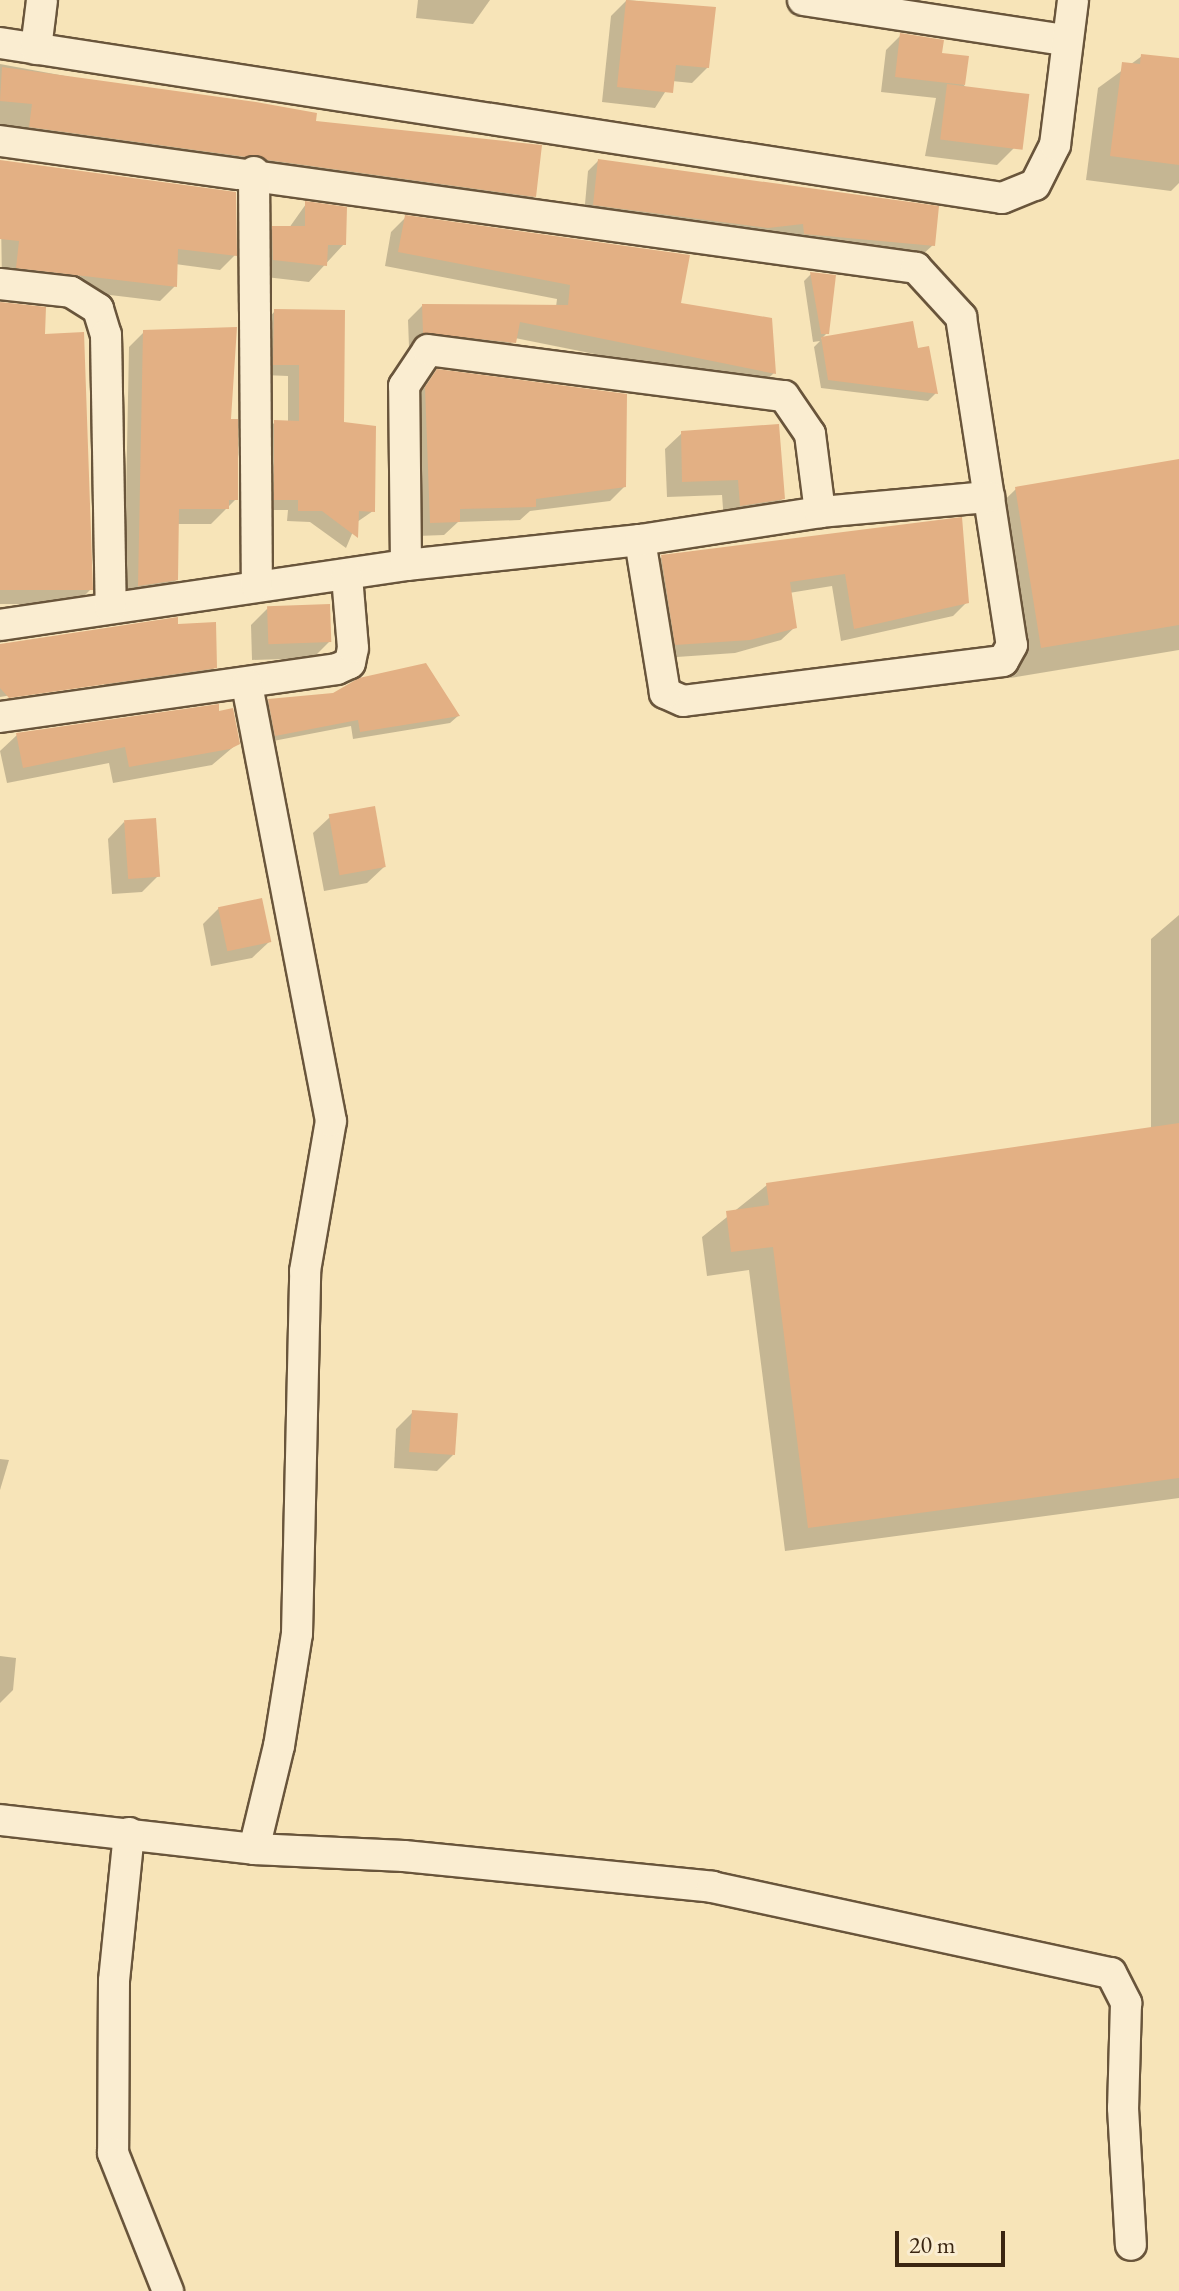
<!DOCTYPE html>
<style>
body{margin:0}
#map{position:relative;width:1179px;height:2291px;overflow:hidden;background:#f7e4b8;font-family:"EB Garamond",serif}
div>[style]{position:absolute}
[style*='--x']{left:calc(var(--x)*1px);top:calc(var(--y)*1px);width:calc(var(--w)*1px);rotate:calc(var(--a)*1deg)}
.shadow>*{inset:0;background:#0003}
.building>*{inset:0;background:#e3b084;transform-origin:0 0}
.roads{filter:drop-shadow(2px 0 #69553b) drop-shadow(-2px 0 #69553b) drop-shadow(0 2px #69553b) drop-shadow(0 -2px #69553b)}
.street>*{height:30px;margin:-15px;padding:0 15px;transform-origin:15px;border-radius:15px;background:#faedd1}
span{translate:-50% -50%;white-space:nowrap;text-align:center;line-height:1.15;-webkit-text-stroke:6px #faedd1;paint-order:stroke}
.scale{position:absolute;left:895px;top:2231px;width:110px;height:36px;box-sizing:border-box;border:4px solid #3a2511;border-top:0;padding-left:10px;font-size:24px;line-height:28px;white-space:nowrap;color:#3a2511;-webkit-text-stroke:6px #faedd1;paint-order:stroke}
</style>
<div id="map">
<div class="shadow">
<i style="clip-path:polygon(418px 0,490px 0,473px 24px,416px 18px)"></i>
<i style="clip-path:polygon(627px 0,714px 9px,708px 67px,692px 83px,672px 81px,655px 108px,602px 102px,611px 16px)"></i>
<i style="clip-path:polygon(901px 35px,940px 55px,1014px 148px,997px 165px,925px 156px,936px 98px,881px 92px,886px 50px)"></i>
<i style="clip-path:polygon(1142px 56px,1179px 60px,1179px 183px,1171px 191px,1086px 180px,1098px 88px)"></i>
<i style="clip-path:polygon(0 64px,314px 122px,534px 196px,520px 211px,0 139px)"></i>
<i style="clip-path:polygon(0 161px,235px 255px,220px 270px,175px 264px,175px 286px,160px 301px,2px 282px)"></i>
<i style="clip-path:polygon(598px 161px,933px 245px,922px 255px,795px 244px,793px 233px,757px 238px,584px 215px,588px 171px)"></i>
<i style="clip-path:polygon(306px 204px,344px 244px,309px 282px,257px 276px,257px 245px,273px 228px,289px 228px)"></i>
<i style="clip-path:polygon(406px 217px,679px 305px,774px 373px,759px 387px,515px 338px,500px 357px,409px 347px,408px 320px,422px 306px,556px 307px,557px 299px,385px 266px,391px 232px)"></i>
<i style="clip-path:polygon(811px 274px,827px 333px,821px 339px,917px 350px,936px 393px,928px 401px,821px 388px,814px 347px,820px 341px,813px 342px,804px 281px)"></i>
<i style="clip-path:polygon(0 303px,43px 336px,91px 589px,76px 604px,0 604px)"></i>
<i style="clip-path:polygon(275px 311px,342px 424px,373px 511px,357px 522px,346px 548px,310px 522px,287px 521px,288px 510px,264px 510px,263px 434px,275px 422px,288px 423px,288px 376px,263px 375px,264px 323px)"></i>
<i style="clip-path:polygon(144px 332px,229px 421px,236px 499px,211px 524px,177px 524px,176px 580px,161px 595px,124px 600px,129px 347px)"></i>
<i style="clip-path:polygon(438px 371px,624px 487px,610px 501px,530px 511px,520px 520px,458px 522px,444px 535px,417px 536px,412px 403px)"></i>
<i style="clip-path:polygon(682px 433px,783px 498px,766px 515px,724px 522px,722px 495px,667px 497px,665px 449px)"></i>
<i style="clip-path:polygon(1179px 461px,1179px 650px,1010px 678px,984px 520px,1016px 489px)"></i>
<i style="clip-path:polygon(960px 520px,967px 602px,953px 616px,841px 641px,832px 586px,789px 593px,795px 627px,781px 640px,735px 653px,662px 658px,648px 570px,662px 557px)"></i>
<i style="clip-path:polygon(267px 609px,329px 642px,313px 658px,252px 660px,251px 625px)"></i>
<i style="clip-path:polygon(176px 626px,215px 667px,199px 684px,106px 697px,103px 680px,0 697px,0 646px)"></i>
<i style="clip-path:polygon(269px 701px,458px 716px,450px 723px,353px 739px,351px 726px,268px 742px,261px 709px)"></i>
<i style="clip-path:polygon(17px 735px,238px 743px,212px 765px,113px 783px,109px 763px,7px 783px,0 751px)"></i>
<i style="clip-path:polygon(330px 817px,384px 867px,367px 883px,324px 891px,313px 833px)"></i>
<i style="clip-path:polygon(124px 822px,158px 876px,142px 892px,112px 894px,108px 839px)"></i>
<i style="clip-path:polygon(219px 908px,269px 942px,252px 958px,211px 966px,203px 924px)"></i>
<i style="clip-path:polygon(1179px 915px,1179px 1498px,785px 1551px,749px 1270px,707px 1276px,702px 1237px,767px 1185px,1151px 1129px,1151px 939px)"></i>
<i style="clip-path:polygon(413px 1412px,453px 1455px,437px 1471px,394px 1468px,396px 1429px)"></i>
<i style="clip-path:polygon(0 1459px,9px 1460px,0 1490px)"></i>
<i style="clip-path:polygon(0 1656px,16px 1658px,13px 1690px,0 1703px)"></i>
</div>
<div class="building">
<i style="clip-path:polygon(626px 0,716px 7px,709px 68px,676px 65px,673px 93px,617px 87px)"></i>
<i style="clip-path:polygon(900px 33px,944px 40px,942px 53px,969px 56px,965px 85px,895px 77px)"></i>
<i style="clip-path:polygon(1141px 54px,1179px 58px,1179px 165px,1110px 156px,1122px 62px,1140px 64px)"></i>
<i style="clip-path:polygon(2px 67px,256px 102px,317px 113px,316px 121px,542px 145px,536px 197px,29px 127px,32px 104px,0 101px)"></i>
<i style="left:947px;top:84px;width:83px;height:56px;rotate:7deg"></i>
<i style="clip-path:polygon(598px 159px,939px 206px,935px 246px,804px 234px,803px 224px,768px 228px,593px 205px)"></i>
<i style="clip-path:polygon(0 160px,236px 192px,237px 256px,178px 249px,177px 287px,16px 268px,19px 241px,0 239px)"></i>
<i style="clip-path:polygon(305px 201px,347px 207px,346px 245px,328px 245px,327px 266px,273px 260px,272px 226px,305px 226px)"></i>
<i style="clip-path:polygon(405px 215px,690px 255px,681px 303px,772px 318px,776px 374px,520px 322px,516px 343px,423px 333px,422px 304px,568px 305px,570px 285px,398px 252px)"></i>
<i style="clip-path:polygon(810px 272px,836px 275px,829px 334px,821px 334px)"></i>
<i style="clip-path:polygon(0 302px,46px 307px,45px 334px,84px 332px,93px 590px,0 590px)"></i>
<i style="clip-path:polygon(274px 309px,345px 310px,344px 422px,376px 426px,375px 512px,359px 511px,358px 538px,322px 511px,298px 511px,298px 500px,274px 500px,274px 420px,299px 421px,299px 365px,273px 365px)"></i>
<i style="clip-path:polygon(913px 321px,918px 348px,929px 346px,938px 394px,828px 380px,821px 337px)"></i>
<i style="clip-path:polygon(237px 327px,231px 419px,238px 419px,238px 500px,229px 500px,229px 509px,179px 509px,178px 580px,138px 586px,143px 330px)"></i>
<i style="clip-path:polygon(437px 369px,627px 394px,626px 487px,536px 499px,536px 507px,460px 509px,460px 522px,430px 523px,425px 387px)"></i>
<i style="clip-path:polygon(779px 424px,785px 499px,740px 506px,738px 480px,682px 482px,681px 431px)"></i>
<i style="clip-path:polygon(1179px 459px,1179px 625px,1041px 648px,1015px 487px)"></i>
<i style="clip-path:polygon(962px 517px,969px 603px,854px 629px,845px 574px,790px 582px,797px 628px,750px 640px,675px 645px,661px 555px)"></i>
<i style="left:330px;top:604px;width:38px;height:63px;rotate:88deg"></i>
<i style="clip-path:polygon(178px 617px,178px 624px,216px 622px,217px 668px,9px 698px,0 688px,0 644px)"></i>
<i style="clip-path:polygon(426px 663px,460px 716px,360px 732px,358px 720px,275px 736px,268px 699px,333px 693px,359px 678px)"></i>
<i style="clip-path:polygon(219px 704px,219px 711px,233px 708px,240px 744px,230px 749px,129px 767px,125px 747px,23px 768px,16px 733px)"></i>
<i style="left:375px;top:806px;width:62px;height:47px;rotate:80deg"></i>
<i style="left:156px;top:818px;width:59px;height:32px;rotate:86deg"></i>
<i style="left:262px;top:898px;width:45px;height:45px;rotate:78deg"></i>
<i style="clip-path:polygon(1179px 1123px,1179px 1478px,808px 1528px,773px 1247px,731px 1252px,726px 1211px,769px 1205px,766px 1183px)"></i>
<i style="left:412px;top:1410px;width:46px;height:42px;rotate:4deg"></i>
</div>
<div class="roads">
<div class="street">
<i style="--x:803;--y:0;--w:263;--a:8.7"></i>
<i style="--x:0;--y:43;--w:1014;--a:8.79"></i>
<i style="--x:1002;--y:198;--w:35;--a:-22"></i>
<i style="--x:1035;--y:185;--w:45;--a:-63.4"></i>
<i style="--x:1055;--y:145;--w:146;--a:-82.9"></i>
<i style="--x:36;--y:49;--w:49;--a:-83"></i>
<i style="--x:0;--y:141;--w:925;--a:7.89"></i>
<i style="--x:916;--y:268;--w:67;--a:47.4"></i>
<i style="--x:961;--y:317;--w:332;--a:81.2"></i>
<i style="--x:1012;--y:645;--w:18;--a:119"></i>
<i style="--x:1003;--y:661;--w:322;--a:172.9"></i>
<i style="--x:683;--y:701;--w:20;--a:-156"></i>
<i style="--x:665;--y:693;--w:155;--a:-99.3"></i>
<i style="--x:640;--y:540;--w:235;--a:173.9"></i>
<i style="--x:406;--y:565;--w:410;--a:171.6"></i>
<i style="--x:254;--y:172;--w:414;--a:89.6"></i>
<i style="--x:0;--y:284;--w:71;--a:6.4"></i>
<i style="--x:71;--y:292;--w:32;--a:32"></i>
<i style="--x:98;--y:309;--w:27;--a:73"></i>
<i style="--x:106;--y:335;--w:273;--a:89"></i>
<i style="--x:640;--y:540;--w:182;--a:-8.8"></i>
<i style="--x:820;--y:512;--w:170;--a:-5.1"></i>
<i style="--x:406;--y:565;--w:179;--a:-90.6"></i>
<i style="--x:404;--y:386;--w:43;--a:-56.3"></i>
<i style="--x:428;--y:350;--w:359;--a:7.4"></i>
<i style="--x:784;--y:396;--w:46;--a:55.6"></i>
<i style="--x:810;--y:434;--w:79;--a:82.7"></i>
<i style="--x:0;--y:717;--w:340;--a:-8.1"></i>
<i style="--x:337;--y:669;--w:14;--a:-25"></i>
<i style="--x:350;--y:663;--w:15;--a:-79"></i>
<i style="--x:353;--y:648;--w:71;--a:-94.8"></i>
<i style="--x:0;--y:1820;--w:256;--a:6.5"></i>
<i style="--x:254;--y:1849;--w:106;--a:-76.4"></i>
<i style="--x:279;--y:1746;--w:113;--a:-80.9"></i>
<i style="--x:297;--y:1634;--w:363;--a:-88.7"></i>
<i style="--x:305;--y:1271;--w:152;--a:-80.2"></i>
<i style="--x:331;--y:1121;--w:445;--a:-100.9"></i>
<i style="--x:129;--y:1833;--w:149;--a:95.8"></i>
<i style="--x:114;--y:1981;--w:172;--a:90.3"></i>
<i style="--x:113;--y:2153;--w:149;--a:68.3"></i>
<i style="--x:254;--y:1849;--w:150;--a:2.7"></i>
<i style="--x:404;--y:1856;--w:310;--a:5.7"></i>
<i style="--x:712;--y:1887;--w:408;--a:12.2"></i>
<i style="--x:1111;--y:1973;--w:34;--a:63"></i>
<i style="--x:1126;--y:2003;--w:105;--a:91.6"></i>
<i style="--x:1123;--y:2108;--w:137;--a:86.7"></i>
</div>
</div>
<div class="scale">20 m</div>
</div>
